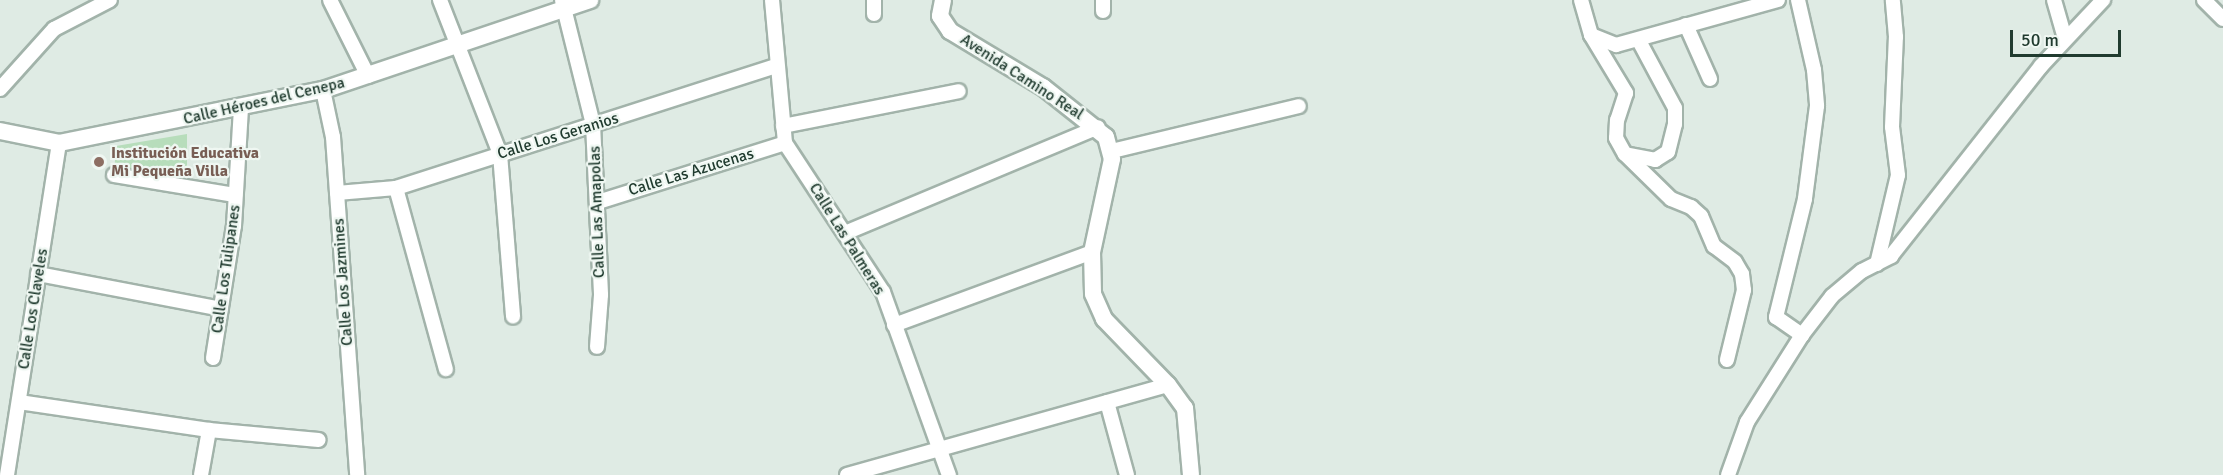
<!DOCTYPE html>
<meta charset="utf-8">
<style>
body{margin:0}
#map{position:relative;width:2223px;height:475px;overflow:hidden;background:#dfebe4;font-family:Signika,sans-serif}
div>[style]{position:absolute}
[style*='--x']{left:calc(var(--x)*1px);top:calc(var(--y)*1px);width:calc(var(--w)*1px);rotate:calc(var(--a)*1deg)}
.green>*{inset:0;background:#b7ddbb}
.roads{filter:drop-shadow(2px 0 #a2b3aa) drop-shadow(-2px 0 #a2b3aa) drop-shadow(0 2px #a2b3aa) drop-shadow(0 -2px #a2b3aa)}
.minor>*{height:14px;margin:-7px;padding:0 7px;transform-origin:7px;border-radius:7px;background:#fff}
.tertiary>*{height:16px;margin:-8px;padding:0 8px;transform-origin:8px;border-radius:8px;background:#fff}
.dots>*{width:16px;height:16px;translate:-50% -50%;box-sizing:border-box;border:3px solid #eff7f2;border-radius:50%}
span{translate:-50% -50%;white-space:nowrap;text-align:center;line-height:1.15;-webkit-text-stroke:4.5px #eff7f2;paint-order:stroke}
.street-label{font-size:16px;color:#203b2f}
.education-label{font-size:16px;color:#785e54;font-weight:700}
.left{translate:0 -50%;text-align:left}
.scale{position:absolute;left:2010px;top:30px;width:111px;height:27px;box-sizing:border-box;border:3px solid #203b2f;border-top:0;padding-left:8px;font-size:18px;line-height:21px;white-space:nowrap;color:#203b2f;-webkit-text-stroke:4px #eff7f2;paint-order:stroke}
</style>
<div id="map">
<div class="green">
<i style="clip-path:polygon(187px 134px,187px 187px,114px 175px,116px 146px)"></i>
</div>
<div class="roads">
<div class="minor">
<i style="--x:330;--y:0;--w:85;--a:63.4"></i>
<i style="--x:440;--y:0;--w:165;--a:68.7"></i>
<i style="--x:500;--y:154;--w:163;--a:85.4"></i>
<i style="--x:562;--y:0;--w:128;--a:76"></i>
<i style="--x:593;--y:124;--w:171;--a:87.3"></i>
<i style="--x:601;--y:295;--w:52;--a:94.4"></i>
<i style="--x:772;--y:0;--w:144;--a:84.8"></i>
<i style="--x:785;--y:143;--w:178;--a:56.7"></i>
<i style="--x:883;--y:292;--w:195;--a:70.2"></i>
<i style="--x:1581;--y:0;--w:36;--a:74"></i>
<i style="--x:1591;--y:35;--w:27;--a:22"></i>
<i style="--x:1616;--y:45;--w:168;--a:-15.5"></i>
<i style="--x:1798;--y:0;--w:72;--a:77.1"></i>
<i style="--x:1814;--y:70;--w:36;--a:85"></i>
<i style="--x:1817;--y:106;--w:94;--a:97.4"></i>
<i style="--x:1805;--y:199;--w:122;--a:103.8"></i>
<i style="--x:1776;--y:317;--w:32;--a:35"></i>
<i style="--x:2054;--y:0;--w:40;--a:74"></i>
<i style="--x:2204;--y:0;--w:27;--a:45"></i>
<i style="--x:1103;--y:11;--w:11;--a:-90"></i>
<i style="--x:874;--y:14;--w:14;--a:-90"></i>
<i style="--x:1686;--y:25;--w:59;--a:66"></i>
<i style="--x:1591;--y:35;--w:68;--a:58.9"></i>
<i style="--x:1626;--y:93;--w:28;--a:108"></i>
<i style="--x:1617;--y:120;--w:18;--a:93"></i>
<i style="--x:1616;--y:138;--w:18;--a:61"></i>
<i style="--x:1625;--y:154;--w:64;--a:44.4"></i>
<i style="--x:1671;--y:199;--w:22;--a:22"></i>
<i style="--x:1691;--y:207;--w:13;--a:42"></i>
<i style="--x:1701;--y:216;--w:33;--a:67"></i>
<i style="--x:1714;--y:246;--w:26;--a:37"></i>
<i style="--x:1735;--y:262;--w:14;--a:60"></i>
<i style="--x:1742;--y:274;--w:16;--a:83"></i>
<i style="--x:1744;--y:290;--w:72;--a:103.7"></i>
<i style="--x:0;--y:89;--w:81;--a:-48"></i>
<i style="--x:54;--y:29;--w:63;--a:-27.4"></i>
<i style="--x:323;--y:90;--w:48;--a:78"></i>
<i style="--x:333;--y:137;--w:339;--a:85.9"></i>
<i style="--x:783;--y:126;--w:179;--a:-11.2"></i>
<i style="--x:1112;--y:151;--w:192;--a:-13.5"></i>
<i style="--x:1625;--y:154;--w:31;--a:11"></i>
<i style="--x:1655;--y:160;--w:15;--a:-32"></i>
<i style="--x:1668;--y:152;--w:29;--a:-76"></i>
<i style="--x:1675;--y:124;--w:16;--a:-90"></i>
<i style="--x:1675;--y:108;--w:76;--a:-118.2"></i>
<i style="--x:114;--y:175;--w:123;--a:9.4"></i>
<i style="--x:396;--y:188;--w:188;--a:74.6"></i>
<i style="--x:337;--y:193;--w:59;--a:-4.8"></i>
<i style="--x:396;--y:188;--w:399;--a:-17.8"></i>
<i style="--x:598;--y:202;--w:196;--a:-17.5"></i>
<i style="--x:845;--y:233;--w:274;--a:-22.7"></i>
<i style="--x:1877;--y:264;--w:91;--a:-76.7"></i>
<i style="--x:1898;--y:175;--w:48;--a:-97.1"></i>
<i style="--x:1892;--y:127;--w:90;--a:-87.5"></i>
<i style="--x:1896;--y:37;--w:37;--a:-95"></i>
<i style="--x:38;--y:274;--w:186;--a:10.8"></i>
<i style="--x:894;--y:325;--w:211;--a:-20.2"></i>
<i style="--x:213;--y:358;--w:134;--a:-81"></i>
<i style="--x:234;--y:226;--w:119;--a:-86.6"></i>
<i style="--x:19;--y:402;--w:192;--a:8.4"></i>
<i style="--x:209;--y:430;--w:110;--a:5.2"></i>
<i style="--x:1107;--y:402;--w:76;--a:74.7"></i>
<i style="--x:7;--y:475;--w:336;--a:-81.1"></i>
<i style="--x:201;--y:475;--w:46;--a:-79.9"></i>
<i style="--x:847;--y:475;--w:333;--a:-15.7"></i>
<i style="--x:1728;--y:475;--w:56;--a:-70.3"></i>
<i style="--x:1747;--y:422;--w:103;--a:-57.7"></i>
<i style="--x:1802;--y:335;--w:49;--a:-52.4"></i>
<i style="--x:1832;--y:296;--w:39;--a:-40"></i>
<i style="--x:1862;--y:271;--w:33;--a:-27"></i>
<i style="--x:1891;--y:256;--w:242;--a:-51.7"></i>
<i style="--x:2041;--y:66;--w:91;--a:-46.8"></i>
</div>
<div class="tertiary">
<i style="--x:943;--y:0;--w:16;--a:101"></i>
<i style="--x:940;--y:16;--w:18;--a:56"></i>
<i style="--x:950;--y:31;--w:109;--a:31.1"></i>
<i style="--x:1043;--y:87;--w:80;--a:38.4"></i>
<i style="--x:1106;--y:137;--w:23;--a:75"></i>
<i style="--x:1112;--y:159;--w:95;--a:102.1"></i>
<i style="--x:1092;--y:252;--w:42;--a:88.6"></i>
<i style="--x:1093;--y:294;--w:27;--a:66"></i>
<i style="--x:1104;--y:319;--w:92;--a:45.9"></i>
<i style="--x:1168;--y:385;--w:29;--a:54"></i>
<i style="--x:1185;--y:408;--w:67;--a:84.9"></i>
<i style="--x:0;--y:131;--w:60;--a:11.5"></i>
<i style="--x:59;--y:143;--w:269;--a:-11.4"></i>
<i style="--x:323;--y:90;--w:282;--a:-18.6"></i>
</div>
</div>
<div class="dots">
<i style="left:99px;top:162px;background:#8d6e63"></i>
</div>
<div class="street-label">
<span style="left:1022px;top:77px;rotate:33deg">Avenida Camino Real</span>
<span style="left:264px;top:101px;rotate:-13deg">Calle Héroes del Cenepa</span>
<span style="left:558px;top:136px;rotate:-17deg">Calle Los Geranios</span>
<span style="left:691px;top:172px;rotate:-17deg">Calle Las Azucenas</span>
<span style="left:597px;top:212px;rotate:-92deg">Calle Las Amapolas</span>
<span style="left:847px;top:239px;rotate:58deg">Calle Las Palmeras</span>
<span style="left:226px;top:269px;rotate:-82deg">Calle Los Tulipanes</span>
<span style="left:343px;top:282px;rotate:-94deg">Calle Los Jazmines</span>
<span style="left:33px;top:309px;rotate:-81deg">Calle Los Claveles</span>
</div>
<div class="education-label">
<span class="left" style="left:111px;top:162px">Institución Educativa<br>Mi Pequeña Villa</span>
</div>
<div class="scale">50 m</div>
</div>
